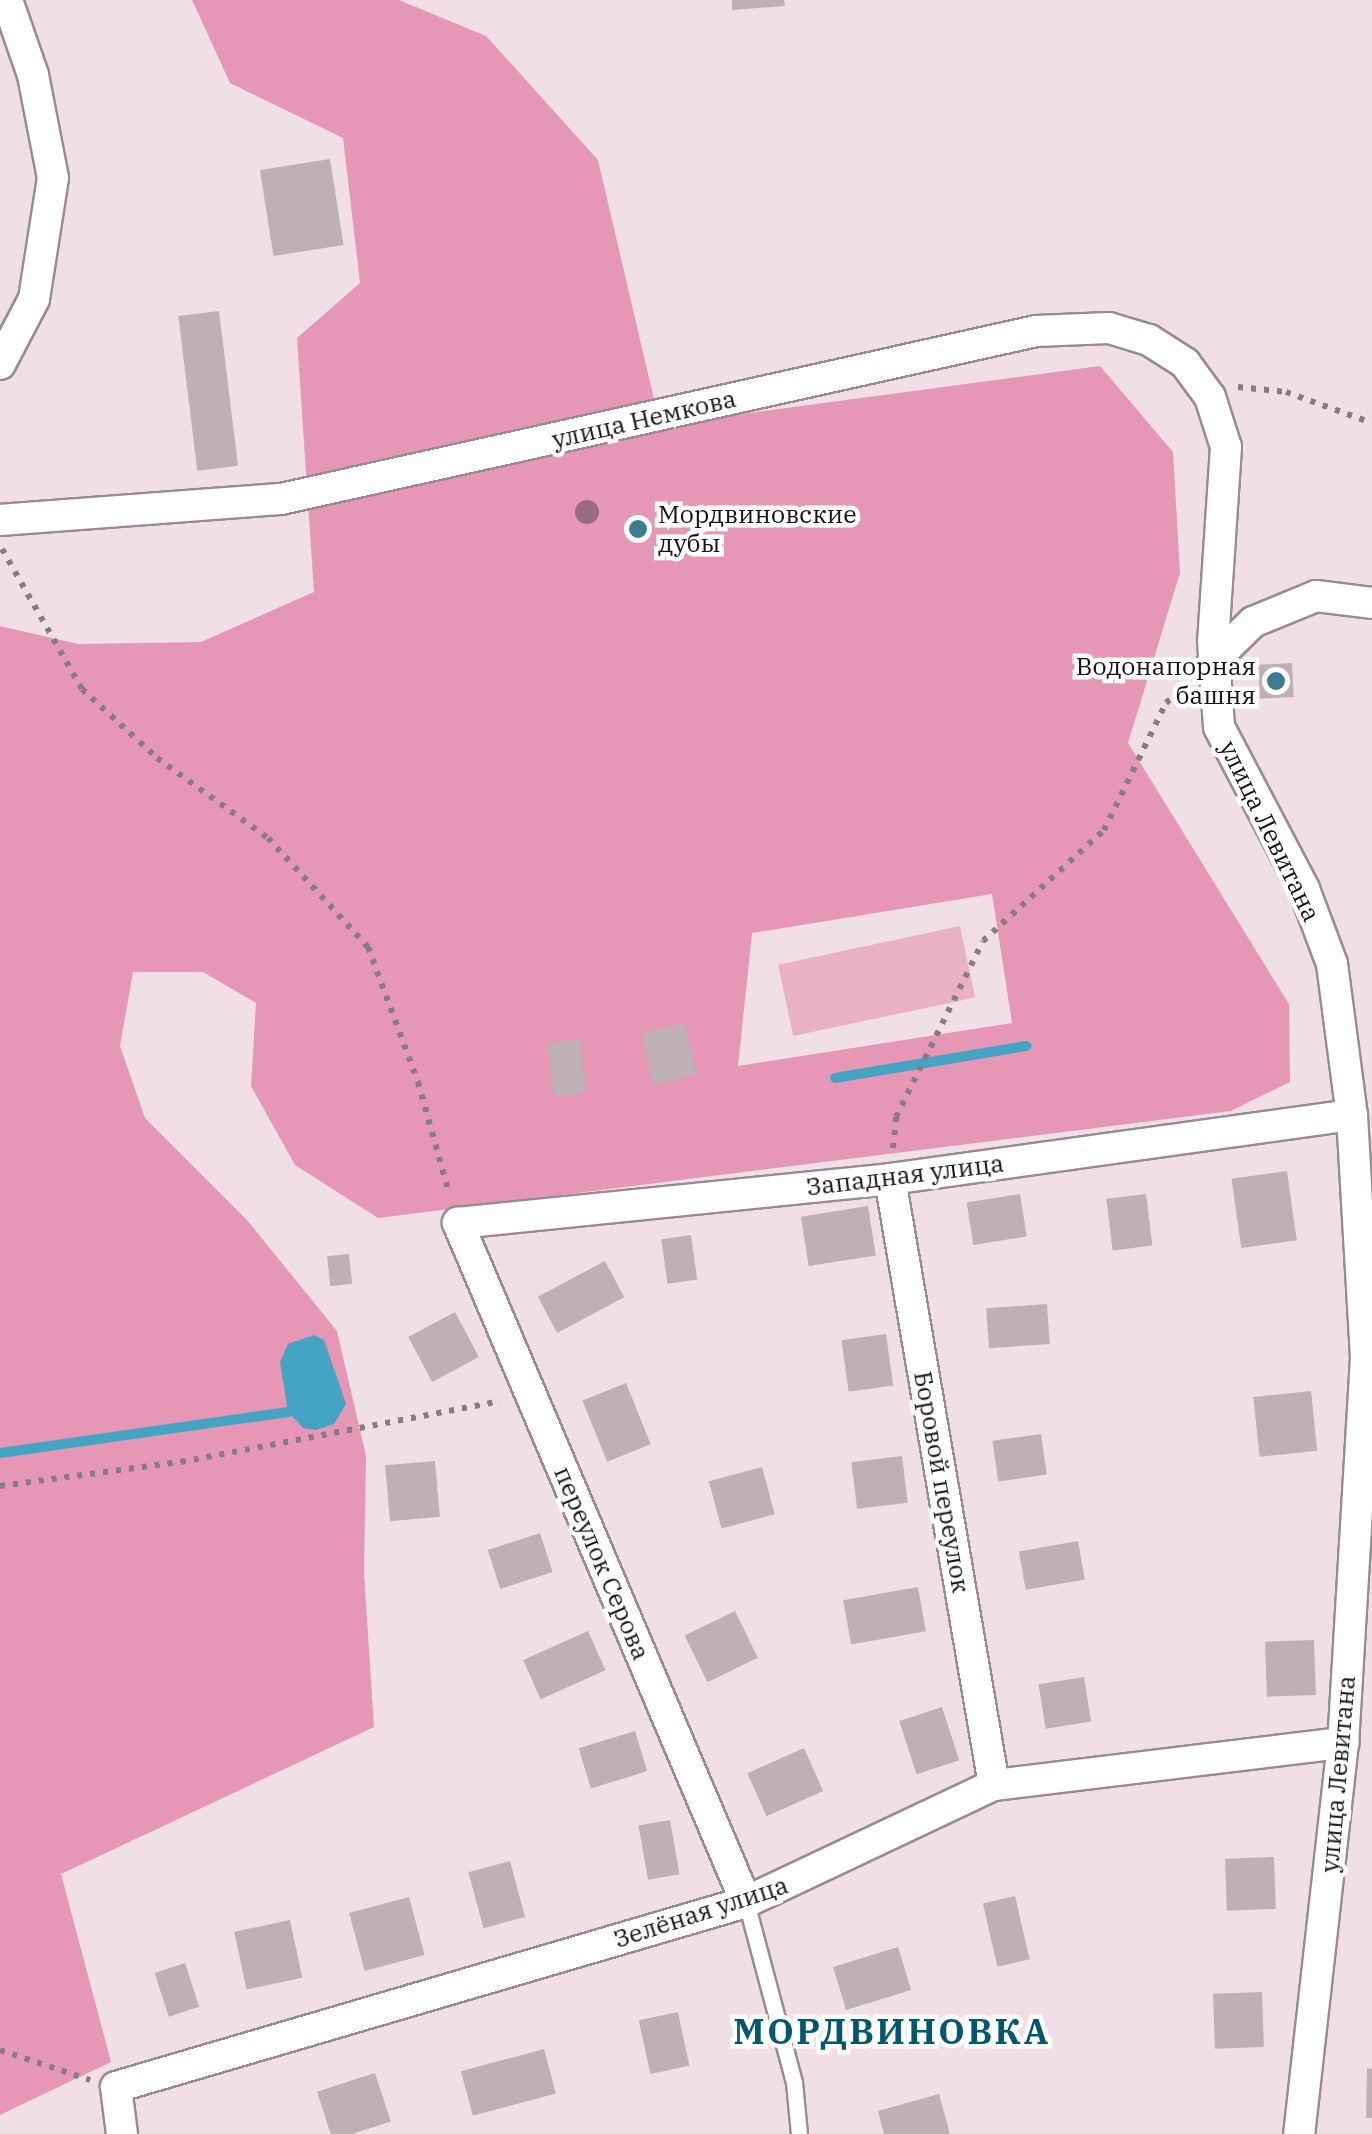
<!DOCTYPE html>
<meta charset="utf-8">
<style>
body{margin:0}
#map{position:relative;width:1372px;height:2134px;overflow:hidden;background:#f0e0e6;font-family:"IBM Plex Serif",serif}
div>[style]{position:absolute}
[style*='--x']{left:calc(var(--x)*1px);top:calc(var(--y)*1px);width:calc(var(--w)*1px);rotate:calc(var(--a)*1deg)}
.green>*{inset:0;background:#eab0c6;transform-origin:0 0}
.forest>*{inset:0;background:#e597b5}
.water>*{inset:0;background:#43a4c3}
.stream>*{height:10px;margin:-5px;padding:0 5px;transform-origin:5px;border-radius:5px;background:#43a4c3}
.building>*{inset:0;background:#beb0b5;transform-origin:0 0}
.path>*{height:6px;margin-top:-3px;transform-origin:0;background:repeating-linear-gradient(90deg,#877c7f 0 5px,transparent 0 13px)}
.roads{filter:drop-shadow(2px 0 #998b90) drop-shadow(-2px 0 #998b90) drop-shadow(0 2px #998b90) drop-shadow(0 -2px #998b90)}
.lane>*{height:15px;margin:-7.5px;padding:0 7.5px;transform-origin:7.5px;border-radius:7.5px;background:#fff}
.street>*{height:30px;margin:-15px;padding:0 15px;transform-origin:15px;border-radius:15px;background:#fff}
.trees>*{width:24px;height:24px;margin:-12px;border-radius:50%;background:#996c82}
.dots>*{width:28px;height:28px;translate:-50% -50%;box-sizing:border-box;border:5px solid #fff;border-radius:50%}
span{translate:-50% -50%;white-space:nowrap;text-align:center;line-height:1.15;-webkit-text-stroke:9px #fff;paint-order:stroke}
.street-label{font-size:25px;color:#161112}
.poi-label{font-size:25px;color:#161112}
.left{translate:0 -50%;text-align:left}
.right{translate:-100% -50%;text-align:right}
.district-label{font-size:35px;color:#00586f;font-weight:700;letter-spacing:2.5px}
</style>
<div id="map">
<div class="green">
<i style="left:960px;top:926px;width:73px;height:186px;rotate:78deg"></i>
</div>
<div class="forest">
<i style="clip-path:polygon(evenodd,192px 0,399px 0,486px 36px,598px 160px,660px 425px,1100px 366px,1173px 452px,1180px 573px,1128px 743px,1289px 1004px,1290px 1082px,1231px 1111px,378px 1218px,295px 1165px,251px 1086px,256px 1003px,203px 972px,133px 972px,120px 1046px,145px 1118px,247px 1220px,337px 1331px,366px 1456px,364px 1573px,374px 1727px,61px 1874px,111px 2062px,0 2115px,0 626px,78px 644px,201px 642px,314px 592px,297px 338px,360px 283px,343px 138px,230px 83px,192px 0,992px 894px,1012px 1023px,738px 1066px,752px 933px,992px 894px)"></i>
</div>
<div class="water">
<i style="clip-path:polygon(314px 1335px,324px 1340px,346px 1404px,334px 1424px,316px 1430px,303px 1428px,288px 1412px,280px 1362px,288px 1344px)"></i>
</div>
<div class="stream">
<i style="--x:835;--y:1078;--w:194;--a:-9.5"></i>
<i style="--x:0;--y:1453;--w:291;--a:-8.1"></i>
</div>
<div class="building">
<i style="clip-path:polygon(732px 0,784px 0,785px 6px,732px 10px)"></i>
<i style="left:330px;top:159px;width:87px;height:71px;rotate:81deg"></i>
<i style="left:219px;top:311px;width:156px;height:41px;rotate:83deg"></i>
<i style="left:1292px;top:663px;width:34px;height:34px;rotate:87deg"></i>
<i style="left:685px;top:1023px;width:53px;height:45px;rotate:77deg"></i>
<i style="left:580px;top:1039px;width:54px;height:33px;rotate:83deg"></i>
<i style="left:1287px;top:1171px;width:70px;height:56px;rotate:82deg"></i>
<i style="left:1020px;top:1194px;width:43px;height:54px;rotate:81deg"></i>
<i style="left:1146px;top:1194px;width:52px;height:40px;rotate:83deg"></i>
<i style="left:868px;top:1206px;width:50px;height:68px;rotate:81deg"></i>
<i style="left:691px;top:1235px;width:45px;height:30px;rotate:82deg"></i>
<i style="left:349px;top:1254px;width:30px;height:22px;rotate:84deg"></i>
<i style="left:605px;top:1261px;width:41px;height:76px;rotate:62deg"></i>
<i style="left:1047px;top:1304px;width:40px;height:61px;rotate:86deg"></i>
<i style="left:455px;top:1312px;width:51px;height:53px;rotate:62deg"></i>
<i style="left:886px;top:1334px;width:52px;height:45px;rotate:82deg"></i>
<i style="left:626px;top:1383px;width:66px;height:47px;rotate:68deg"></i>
<i style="left:1311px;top:1391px;width:60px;height:58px;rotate:84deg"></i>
<i style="left:1041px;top:1434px;width:41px;height:49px;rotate:82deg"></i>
<i style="left:902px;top:1456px;width:47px;height:51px;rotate:83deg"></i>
<i style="left:435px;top:1461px;width:56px;height:50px;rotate:85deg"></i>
<i style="left:762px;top:1467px;width:49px;height:55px;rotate:75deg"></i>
<i style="left:540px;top:1533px;width:41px;height:55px;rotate:72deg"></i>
<i style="left:1078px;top:1541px;width:39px;height:60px;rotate:80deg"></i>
<i style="left:918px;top:1587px;width:45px;height:76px;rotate:80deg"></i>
<i style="left:735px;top:1611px;width:52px;height:56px;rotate:64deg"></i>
<i style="left:588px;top:1631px;width:43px;height:71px;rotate:66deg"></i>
<i style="left:1314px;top:1640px;width:55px;height:49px;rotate:88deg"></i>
<i style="left:1084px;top:1677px;width:45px;height:46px;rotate:81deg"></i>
<i style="left:942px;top:1707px;width:56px;height:45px;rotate:72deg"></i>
<i style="left:635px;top:1731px;width:42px;height:59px;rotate:73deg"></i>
<i style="left:804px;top:1748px;width:47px;height:62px;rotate:66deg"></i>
<i style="left:670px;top:1820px;width:55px;height:32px;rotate:80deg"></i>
<i style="left:1274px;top:1857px;width:52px;height:49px;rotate:88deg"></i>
<i style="left:510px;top:1861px;width:58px;height:43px;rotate:75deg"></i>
<i style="left:1015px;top:1896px;width:65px;height:33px;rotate:77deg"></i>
<i style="left:409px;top:1897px;width:60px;height:62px;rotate:75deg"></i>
<i style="left:290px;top:1920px;width:59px;height:57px;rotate:78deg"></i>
<i style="left:898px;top:1947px;width:45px;height:68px;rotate:73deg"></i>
<i style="left:185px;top:1963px;width:46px;height:32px;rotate:72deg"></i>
<i style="left:1262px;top:1992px;width:55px;height:49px;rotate:88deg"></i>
<i style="left:678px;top:2012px;width:55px;height:40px;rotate:78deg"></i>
<i style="left:544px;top:2049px;width:46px;height:86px;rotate:75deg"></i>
<i style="clip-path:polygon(1367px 2068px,1372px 2069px,1372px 2118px,1366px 2118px)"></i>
<i style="left:375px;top:2073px;width:51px;height:61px;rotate:72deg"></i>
<i style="clip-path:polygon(939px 2094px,950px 2134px,884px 2134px,878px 2111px)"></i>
</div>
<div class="path">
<i style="--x:1238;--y:387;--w:48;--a:5.9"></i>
<i style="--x:1286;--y:392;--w:91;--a:19.8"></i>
<i style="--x:2;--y:549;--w:161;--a:60.3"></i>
<i style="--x:82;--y:689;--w:102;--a:42.6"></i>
<i style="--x:157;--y:758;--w:137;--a:35.8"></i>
<i style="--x:268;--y:838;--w:148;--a:47.5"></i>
<i style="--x:368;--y:947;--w:144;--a:69.7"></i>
<i style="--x:418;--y:1082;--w:115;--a:74.4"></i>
<i style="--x:893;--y:1148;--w:31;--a:-84"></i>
<i style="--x:896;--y:1117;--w:196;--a:-63.7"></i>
<i style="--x:983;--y:941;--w:164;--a:-42.5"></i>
<i style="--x:1104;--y:830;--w:141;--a:-64"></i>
<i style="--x:1166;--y:703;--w:25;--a:-42"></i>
<i style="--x:0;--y:1486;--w:183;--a:-7.6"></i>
<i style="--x:181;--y:1462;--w:325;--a:-10.8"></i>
<i style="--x:0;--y:2050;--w:95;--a:18.4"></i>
</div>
<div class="roads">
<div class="lane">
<i style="--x:746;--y:1902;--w:186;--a:75.1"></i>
<i style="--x:794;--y:2082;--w:52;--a:84.5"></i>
</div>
<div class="street">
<i style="--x:0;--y:364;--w:73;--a:-62.4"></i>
<i style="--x:34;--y:299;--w:122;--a:-81.1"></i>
<i style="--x:53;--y:178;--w:105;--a:-101"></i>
<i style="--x:33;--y:75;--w:79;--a:-109.1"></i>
<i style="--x:0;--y:520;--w:282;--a:-4.3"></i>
<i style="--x:281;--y:499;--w:773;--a:-12.54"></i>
<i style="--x:1036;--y:331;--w:73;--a:-2.4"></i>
<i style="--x:1109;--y:328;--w:42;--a:16.7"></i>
<i style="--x:1149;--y:340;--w:43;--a:32.6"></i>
<i style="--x:1185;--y:363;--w:42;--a:53.7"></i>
<i style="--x:1210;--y:397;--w:52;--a:72.3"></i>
<i style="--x:1226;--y:447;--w:194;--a:93.8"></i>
<i style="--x:1213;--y:641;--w:86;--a:86"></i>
<i style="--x:1219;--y:727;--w:183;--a:62.3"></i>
<i style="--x:1304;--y:889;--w:80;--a:69.5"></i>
<i style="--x:1332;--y:964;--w:152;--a:82.5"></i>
<i style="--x:1352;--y:1115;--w:243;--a:86.7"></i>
<i style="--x:1366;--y:1358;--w:386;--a:93.4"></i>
<i style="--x:1343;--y:1743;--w:393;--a:96.4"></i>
<i style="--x:1213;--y:661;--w:56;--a:-44.3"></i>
<i style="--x:1253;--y:622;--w:68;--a:-22.4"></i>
<i style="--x:1316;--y:596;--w:56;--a:7.1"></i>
<i style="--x:890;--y:1179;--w:615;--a:80.26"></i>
<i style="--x:746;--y:1902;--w:738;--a:-112.98"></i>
<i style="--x:458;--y:1223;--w:434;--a:-5.8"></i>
<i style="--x:890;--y:1179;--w:466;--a:-7.9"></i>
<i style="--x:122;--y:2134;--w:47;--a:-97.3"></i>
<i style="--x:116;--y:2087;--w:657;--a:-16.36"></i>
<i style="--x:746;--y:1902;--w:274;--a:-25.3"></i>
<i style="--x:994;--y:1785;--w:352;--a:-6.9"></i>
</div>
</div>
<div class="trees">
<i style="left:587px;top:512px"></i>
</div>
<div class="dots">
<i style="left:638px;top:529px;background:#3d7b90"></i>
<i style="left:1276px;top:681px;background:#3d7b90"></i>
</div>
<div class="street-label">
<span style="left:644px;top:419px;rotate:-13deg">улица Немкова</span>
<span style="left:1270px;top:831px;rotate:64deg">улица Левитана</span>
<span style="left:905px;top:1175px;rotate:-7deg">Западная улица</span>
<span style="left:942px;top:1482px;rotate:80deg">Боровой переулок</span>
<span style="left:602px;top:1563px;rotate:67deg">переулок Серова</span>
<span style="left:1338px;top:1774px;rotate:-85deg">улица Левитана</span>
<span style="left:701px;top:1912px;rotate:-18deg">Зелёная улица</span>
</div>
<div class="poi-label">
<span class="left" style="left:658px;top:529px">Мордвиновские<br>дубы</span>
<span class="right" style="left:1256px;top:681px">Водонапорная<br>башня</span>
</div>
<div class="district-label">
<span style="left:892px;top:2031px">МОРДВИНОВКА</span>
</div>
</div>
